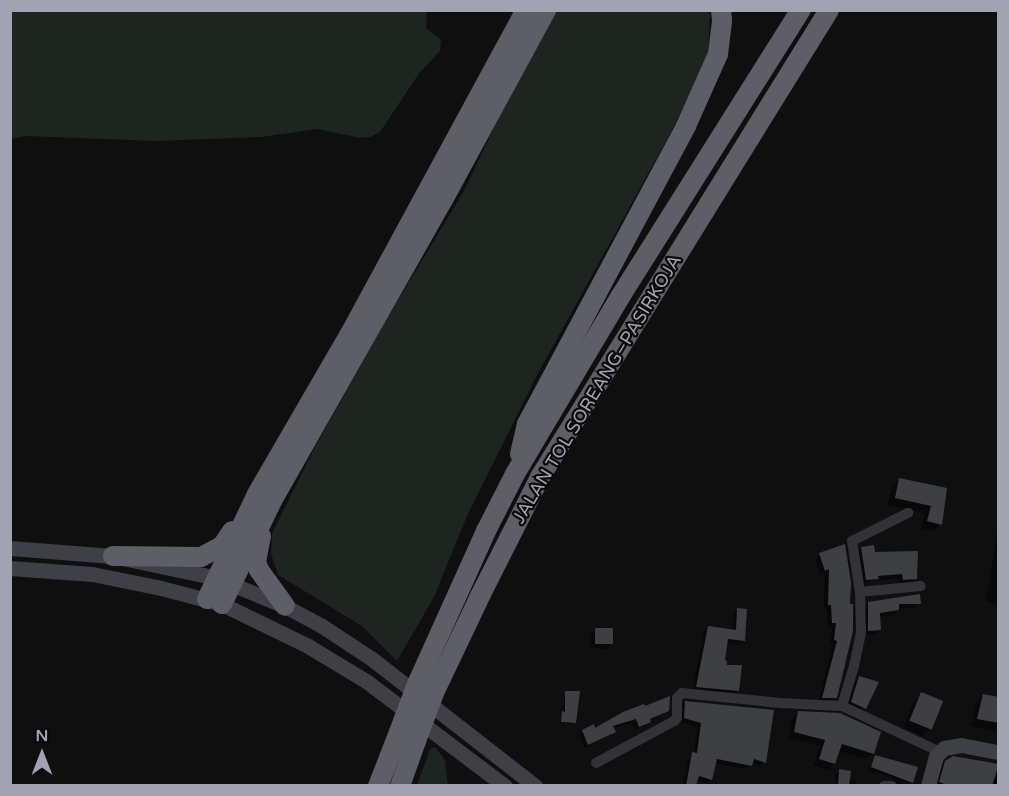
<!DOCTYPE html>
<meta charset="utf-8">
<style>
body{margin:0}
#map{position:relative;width:1009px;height:796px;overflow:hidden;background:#0f0f10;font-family:"Varela Round",sans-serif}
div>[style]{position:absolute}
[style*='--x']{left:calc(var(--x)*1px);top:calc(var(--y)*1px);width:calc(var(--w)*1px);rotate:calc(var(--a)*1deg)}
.green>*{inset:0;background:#1e241f}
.shadow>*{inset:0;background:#0007}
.building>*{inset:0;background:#3e3f43;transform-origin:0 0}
.street>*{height:10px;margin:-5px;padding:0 5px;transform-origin:5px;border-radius:5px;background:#323337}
.secondary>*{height:15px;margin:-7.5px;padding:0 7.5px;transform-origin:7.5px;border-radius:7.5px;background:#3f4045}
.highway>*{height:20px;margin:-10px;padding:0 10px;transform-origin:10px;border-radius:10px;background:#5d5e66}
.highway-bridge>*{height:20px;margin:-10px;padding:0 10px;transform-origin:10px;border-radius:10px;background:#5d5e66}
span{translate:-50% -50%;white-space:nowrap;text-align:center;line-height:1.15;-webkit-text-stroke:4.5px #0a0a0b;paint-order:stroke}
.street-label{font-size:18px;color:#a1a4b0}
.frame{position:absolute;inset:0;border:12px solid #a1a4b0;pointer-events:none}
.north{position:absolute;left:12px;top:724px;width:60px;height:60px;-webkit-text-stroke:4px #0a0a0b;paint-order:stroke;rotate:0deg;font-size:16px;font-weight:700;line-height:24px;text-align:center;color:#a1a4b0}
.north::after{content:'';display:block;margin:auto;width:21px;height:27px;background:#a1a4b0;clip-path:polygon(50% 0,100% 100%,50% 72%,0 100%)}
</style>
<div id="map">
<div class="green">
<i style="clip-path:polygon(11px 10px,427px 11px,426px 28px,441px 40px,440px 51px,420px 72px,380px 132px,370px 137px,360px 138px,318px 129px,261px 137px,155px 141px,26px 136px,11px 139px)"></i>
<i style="clip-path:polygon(553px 11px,708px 11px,710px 15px,708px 58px,671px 132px,536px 377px,467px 516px,434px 597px,397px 661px,362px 626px,278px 575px,271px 554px,272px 533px,314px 449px,386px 320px,464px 191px,528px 55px)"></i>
<i style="clip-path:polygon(435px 747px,445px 760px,448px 785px,417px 785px,430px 749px)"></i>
</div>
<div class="shadow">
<i style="clip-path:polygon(900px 479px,945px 489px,940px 524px,933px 531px,921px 528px,925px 513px,888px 505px,892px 486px)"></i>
<i style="clip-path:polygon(998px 526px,998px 605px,986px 602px)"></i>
<i style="clip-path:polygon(861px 548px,874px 554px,916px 578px,911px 583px,898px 584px,898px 579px,875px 580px,861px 584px,856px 553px)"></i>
<i style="clip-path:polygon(820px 555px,849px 583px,835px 697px,830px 702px,818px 702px,833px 645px,830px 645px,832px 627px,827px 627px,827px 609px,824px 609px,825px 573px,820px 574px,815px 559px)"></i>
<i style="clip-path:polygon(919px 603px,914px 608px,898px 608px,893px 615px,879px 616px,880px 629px,875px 634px,864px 635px,864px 609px,868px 604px)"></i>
<i style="clip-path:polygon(737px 610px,744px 640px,740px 644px,726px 643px,723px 662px,738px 691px,734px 695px,692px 691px,704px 632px,708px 628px,732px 631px,733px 614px)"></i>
<i style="clip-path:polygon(596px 629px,612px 644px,607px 649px,590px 648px,591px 634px)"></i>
<i style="clip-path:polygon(859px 678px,877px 683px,873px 695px,860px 713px,847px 707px,854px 682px)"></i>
<i style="clip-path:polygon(566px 692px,574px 722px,572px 724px,560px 723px)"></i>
<i style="clip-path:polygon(922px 694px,941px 702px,929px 728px,922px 736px,903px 728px,914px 701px)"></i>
<i style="clip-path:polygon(983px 695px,998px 699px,998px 727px,994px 731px,971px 726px,976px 703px)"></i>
<i style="clip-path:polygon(685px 702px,765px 762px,761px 766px,751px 763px,747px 769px,715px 763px,711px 779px,707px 783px,698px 781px,697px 786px,682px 786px,689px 758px,694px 754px,697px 727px,681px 722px,681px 706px)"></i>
<i style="clip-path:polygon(645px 708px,668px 710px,635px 730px,632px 723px,612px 728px,614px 732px,610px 736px,584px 748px,579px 735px,583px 731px,595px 730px)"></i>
<i style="clip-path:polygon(798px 713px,873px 753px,866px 759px,838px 751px,834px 763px,828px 770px,813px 765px,820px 746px,789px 738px,792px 719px)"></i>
<i style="clip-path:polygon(875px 756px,916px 768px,911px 786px,893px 786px,892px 778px,868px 771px)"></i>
<i style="clip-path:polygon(949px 759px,981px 761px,998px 767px,998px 786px,936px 786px,941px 767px)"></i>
<i style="clip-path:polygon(839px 771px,848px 779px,857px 781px,857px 786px,836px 786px,835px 775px)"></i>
<i style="clip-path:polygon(752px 783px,764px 786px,749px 786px)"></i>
</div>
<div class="building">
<i style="clip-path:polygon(899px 478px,947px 488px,942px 525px,927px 521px,931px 506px,895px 498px)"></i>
<i style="clip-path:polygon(845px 544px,851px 583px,850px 604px,853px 604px,853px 631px,837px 698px,822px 698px,837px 641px,834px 640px,836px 623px,832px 623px,831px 605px,828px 605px,829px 569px,825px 571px,819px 553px)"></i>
<i style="clip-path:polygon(874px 545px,875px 552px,918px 551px,917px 579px,903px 580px,902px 574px,878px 576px,879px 579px,866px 580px,861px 547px)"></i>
<i style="clip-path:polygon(920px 594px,921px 604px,899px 604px,899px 610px,880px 613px,881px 630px,868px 631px,868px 602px)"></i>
<i style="clip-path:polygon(737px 608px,747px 609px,745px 641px,728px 639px,725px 660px,727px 661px,727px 665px,742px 665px,739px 691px,696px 687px,708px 626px,736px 630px)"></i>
<i style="left:595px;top:628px;width:18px;height:16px"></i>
<i style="clip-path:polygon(859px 676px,879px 682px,866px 709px,851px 702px)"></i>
<i style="clip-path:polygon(565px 691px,580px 691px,576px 723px,561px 722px,562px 711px,565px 712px)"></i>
<i style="left:921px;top:692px;width:24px;height:31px;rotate:22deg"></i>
<i style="clip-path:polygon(983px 694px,999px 697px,999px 723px,977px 719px)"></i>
<i style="clip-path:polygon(670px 696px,669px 711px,650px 719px,651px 722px,639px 727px,636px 719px,613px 726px,616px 732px,588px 745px,582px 730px,594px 724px,595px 728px,623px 712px,644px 704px,645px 706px)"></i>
<i style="clip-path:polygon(685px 701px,774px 710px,766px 763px,754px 759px,752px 766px,717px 759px,712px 780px,699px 776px,696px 786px,686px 786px,692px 752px,697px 753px,701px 723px,684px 718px)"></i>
<i style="clip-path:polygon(798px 711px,840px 713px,881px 732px,874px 754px,842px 744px,835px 764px,819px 759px,825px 740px,794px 732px)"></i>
<i style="clip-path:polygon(875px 755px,918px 767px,913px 783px,871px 767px)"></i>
<i style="clip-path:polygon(953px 756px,999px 764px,992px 786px,950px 786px,939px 782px,945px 761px)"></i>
<i style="clip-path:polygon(839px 769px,851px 771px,849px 786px,838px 786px)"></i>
</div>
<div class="street">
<i style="--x:860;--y:592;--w:61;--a:-5.6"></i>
<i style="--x:842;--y:706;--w:42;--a:-73.3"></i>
<i style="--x:854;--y:666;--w:35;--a:-78"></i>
<i style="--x:861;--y:632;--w:40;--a:-91.4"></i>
<i style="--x:860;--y:592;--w:52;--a:-98.9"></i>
<i style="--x:852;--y:541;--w:63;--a:-26.6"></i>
<i style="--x:596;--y:763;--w:89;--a:-28.3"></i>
<i style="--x:674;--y:721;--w:4;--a:-45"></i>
<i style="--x:677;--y:718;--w:20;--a:-90"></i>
<i style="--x:677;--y:698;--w:7;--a:-45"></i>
<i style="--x:682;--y:693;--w:99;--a:5.8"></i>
<i style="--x:780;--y:703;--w:62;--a:2.8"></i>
<i style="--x:842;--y:706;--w:106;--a:25.1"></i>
<i style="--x:884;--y:786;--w:8;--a:0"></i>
</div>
<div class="secondary">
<i style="--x:10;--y:548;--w:103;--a:4.4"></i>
<i style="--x:113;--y:556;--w:106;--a:11.9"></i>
<i style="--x:217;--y:578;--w:74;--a:22.4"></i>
<i style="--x:285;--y:606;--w:42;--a:28.4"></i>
<i style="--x:322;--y:626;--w:60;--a:33.4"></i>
<i style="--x:372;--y:659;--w:207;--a:37.9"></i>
<i style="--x:10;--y:568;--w:82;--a:4.2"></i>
<i style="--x:92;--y:574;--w:70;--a:11.5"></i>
<i style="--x:161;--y:588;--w:63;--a:14.7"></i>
<i style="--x:222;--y:604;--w:96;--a:26"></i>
<i style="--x:308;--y:646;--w:68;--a:31.1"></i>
<i style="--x:366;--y:681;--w:174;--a:37.1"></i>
<i style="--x:928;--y:786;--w:31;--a:-75"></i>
<i style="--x:936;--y:756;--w:11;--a:-45"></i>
<i style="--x:944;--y:748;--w:17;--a:-10"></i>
<i style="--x:961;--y:745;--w:38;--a:11"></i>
</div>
<div class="highway">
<i style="--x:520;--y:454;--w:31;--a:-77"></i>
<i style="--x:527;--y:424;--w:338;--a:-61.9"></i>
<i style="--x:686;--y:126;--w:79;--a:-66"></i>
<i style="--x:718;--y:54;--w:34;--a:-83"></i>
<i style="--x:722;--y:20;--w:10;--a:-96"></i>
<i style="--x:261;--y:536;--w:26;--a:101"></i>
<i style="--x:256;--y:562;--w:9;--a:69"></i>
<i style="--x:259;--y:570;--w:44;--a:54.2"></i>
<i style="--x:113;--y:556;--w:88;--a:0.7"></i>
<i style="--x:201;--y:557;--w:24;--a:-28"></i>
<i style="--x:222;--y:546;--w:18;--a:-56"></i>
<i style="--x:207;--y:599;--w:116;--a:-64.5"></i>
<i style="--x:257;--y:494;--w:187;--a:-59.9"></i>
<i style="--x:351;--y:332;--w:366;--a:-61.5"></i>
<i style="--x:222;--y:604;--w:117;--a:-64.1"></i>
<i style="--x:273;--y:499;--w:344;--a:-60.4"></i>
<i style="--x:443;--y:200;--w:216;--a:-61.5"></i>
<i style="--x:417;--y:684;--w:168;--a:-65.7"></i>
<i style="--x:486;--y:531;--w:64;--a:-63"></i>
<i style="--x:515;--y:474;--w:206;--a:-59.3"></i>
<i style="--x:620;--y:297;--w:339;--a:-57.8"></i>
<i style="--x:434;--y:693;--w:107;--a:-64.6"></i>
<i style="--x:480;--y:596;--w:133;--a:-63.2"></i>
<i style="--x:540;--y:477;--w:549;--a:-58.25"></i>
<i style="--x:378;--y:786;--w:58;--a:-68.7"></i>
<i style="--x:400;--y:786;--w:48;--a:-70.4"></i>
</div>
<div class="highway-bridge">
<i style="--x:399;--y:732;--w:51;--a:-69.4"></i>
<i style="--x:416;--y:741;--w:51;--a:-69.4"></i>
</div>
<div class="street-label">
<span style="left:597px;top:389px;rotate:-59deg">JALAN TOL SOREANG–PASIRKOJA</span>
</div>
<div class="frame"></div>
<div class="north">N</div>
</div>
